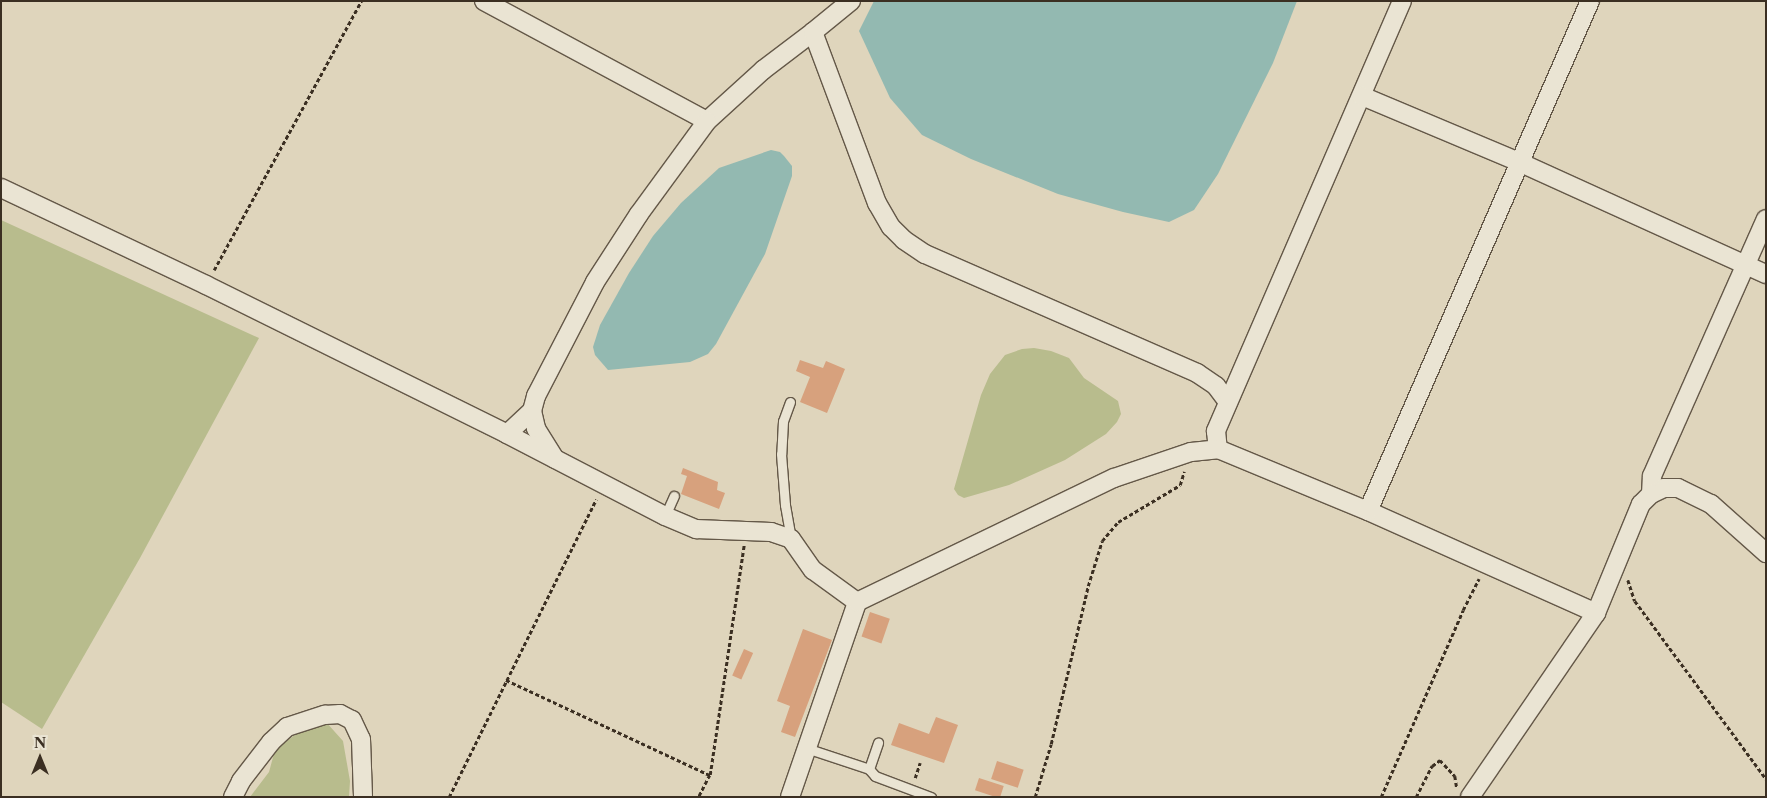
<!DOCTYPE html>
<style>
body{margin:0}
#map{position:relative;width:1767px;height:798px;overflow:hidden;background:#dfd5bc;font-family:"Libre Caslon Text",serif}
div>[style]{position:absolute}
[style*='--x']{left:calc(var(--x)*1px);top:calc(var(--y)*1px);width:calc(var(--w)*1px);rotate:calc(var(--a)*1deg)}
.green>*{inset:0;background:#b8bc8d}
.water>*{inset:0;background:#93b9b1}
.building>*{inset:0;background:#d7a17d;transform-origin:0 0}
.path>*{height:2.5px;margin-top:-1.25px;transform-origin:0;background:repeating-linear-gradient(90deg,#3b2f22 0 4px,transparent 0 6.5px)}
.roads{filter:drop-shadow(1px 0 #645848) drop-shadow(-1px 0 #645848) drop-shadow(0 1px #645848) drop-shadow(0 -1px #645848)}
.lane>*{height:9px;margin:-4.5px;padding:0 4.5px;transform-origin:4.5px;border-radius:4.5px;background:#eae4d3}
.street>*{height:18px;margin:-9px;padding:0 9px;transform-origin:9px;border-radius:9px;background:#eae4d3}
span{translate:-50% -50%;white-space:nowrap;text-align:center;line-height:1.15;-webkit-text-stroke:4px #eae4d3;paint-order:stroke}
.frame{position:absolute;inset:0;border:2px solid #3b2f22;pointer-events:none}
.north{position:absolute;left:15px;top:733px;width:50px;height:50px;-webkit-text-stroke:4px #eae4d3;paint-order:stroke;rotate:0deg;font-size:14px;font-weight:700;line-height:20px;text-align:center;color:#3b2f22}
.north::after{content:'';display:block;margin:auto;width:18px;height:22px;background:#3b2f22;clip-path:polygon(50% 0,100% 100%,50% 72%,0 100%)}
</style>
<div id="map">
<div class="green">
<i style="clip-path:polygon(1px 220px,259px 338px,140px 558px,42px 729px,1px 702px)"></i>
<i style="clip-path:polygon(1034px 348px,1051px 351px,1069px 358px,1084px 378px,1118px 401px,1121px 414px,1117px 422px,1106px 434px,1065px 460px,1009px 485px,964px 498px,958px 495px,954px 489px,981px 395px,990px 374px,1005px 355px,1022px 349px)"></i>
<i style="clip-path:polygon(326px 722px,343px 741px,350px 781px,349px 797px,250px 797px,269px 772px,275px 750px,300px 731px)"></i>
</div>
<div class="water">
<i style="clip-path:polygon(874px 1px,1297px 1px,1273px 63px,1218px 174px,1194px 210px,1169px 222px,1123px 212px,1058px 194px,971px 159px,922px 135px,890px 98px,859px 31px)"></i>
<i style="clip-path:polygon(771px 150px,780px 152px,784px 156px,792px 166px,792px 176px,765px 254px,716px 344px,708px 354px,690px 362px,608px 370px,595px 355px,593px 347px,600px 325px,629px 273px,653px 236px,681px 203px,719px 168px)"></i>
</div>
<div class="building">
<i style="clip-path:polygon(800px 360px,823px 368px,826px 361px,845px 369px,827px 413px,800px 402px,810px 377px,796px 371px)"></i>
<i style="clip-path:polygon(683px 468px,718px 482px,717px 490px,725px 493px,719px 509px,681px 494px,687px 476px,681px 474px)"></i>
<i style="left:870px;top:612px;width:21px;height:26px;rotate:19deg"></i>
<i style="clip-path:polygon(803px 629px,832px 640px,795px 737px,781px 732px,790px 706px,777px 701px)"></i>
<i style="left:744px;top:649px;width:10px;height:29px;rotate:24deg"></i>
<i style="clip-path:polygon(936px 717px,958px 725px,944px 763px,891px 745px,899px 723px,929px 734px)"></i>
<i style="left:997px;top:761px;width:28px;height:19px;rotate:18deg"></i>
<i style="left:979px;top:778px;width:26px;height:13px;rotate:18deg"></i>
</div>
<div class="path">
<i style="--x:214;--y:270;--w:307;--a:-61.3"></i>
<i style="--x:1628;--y:580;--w:22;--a:72"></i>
<i style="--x:1635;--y:601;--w:221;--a:53.6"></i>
<i style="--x:506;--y:680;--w:225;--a:25"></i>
<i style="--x:710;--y:775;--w:25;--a:117"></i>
<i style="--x:710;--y:775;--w:232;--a:-81.6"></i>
<i style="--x:915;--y:778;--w:16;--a:-72"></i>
<i style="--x:449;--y:797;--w:332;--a:-63.7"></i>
<i style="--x:1035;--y:797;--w:55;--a:-73.2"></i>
<i style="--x:1051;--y:744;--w:162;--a:-76.8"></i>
<i style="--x:1088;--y:586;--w:47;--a:-72.7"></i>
<i style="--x:1102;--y:541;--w:25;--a:-50"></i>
<i style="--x:1118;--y:522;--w:72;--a:-30.8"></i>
<i style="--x:1180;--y:485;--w:14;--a:-73"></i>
<i style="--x:1381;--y:797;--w:204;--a:-66.3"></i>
<i style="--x:1463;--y:610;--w:35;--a:-63"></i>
<i style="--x:1416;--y:797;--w:35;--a:-63"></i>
<i style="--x:1432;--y:766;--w:10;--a:-37"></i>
<i style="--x:1440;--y:760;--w:22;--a:47"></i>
<i style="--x:1455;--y:776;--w:12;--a:81"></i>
</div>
<div class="roads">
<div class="lane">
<i style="--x:790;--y:402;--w:20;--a:110"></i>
<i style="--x:783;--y:421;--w:33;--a:93"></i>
<i style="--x:781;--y:454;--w:51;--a:85.5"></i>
<i style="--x:785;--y:505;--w:35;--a:80"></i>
<i style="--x:665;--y:516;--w:22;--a:-66"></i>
<i style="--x:806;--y:748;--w:66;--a:18.4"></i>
<i style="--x:869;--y:769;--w:9;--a:49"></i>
<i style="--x:875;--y:776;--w:60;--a:20.6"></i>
<i style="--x:869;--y:769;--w:28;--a:-71"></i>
</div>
<div class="street">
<i style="--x:484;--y:1;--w:253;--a:28.3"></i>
<i style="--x:707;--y:121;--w:76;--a:-42.3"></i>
<i style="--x:763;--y:70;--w:63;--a:-37.2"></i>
<i style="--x:813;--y:32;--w:183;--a:69.5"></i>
<i style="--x:877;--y:203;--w:28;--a:60"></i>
<i style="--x:891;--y:227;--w:18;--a:45"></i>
<i style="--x:904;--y:240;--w:25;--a:34"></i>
<i style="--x:925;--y:254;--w:297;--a:23.6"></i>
<i style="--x:1197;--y:373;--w:23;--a:34"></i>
<i style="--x:1216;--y:386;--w:20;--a:53"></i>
<i style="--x:1402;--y:1;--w:469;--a:113.4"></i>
<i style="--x:1216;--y:431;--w:18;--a:84"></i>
<i style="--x:1218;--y:449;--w:162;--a:22.5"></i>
<i style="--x:1368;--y:511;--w:250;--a:24.1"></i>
<i style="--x:1596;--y:613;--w:118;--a:-67.6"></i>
<i style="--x:1641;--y:504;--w:14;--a:-45"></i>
<i style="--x:1651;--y:494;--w:14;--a:-25"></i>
<i style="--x:1664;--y:488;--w:14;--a:0"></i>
<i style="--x:1678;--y:488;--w:37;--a:26"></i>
<i style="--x:1711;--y:504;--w:74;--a:41.7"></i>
<i style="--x:813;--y:32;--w:49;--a:-39.2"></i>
<i style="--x:1362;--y:96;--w:173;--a:22.8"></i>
<i style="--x:1521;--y:163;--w:269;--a:24.4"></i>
<i style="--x:1;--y:188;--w:227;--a:25.3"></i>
<i style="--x:206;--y:285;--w:336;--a:26.3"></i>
<i style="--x:507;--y:434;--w:178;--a:27.4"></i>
<i style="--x:665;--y:516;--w:34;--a:23"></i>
<i style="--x:696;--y:529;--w:75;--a:2.3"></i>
<i style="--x:771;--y:532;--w:21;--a:19"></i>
<i style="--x:791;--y:539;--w:38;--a:55"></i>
<i style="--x:813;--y:570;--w:54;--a:36"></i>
<i style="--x:507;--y:434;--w:34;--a:-43"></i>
<i style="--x:555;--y:459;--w:36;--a:-122"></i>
<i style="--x:536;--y:428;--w:17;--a:-103"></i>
<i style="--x:532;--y:411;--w:16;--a:-75"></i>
<i style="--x:536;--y:396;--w:128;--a:-62.6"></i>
<i style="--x:595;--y:282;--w:81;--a:-57.1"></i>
<i style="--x:639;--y:214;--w:115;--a:-53.8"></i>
<i style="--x:1651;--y:494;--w:18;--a:-87"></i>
<i style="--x:1652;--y:476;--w:281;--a:-66.1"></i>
<i style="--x:1368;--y:511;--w:556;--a:-66.48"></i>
<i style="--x:233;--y:797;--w:18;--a:-63"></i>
<i style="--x:241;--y:781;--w:49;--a:-52.4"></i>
<i style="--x:271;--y:742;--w:22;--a:-43"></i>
<i style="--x:287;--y:727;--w:40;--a:-18"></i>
<i style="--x:325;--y:715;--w:15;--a:-4"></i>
<i style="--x:340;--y:714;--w:13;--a:27"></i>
<i style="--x:352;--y:720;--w:21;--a:65"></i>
<i style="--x:361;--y:739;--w:58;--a:88"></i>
<i style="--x:790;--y:797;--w:206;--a:-71"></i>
<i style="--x:857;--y:602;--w:285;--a:-25.8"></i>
<i style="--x:1114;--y:478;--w:81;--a:-18.7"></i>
<i style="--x:1191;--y:452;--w:27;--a:-6"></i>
<i style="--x:1470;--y:797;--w:223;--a:-55.6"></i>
</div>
</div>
<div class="frame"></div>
<div class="north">N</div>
</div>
